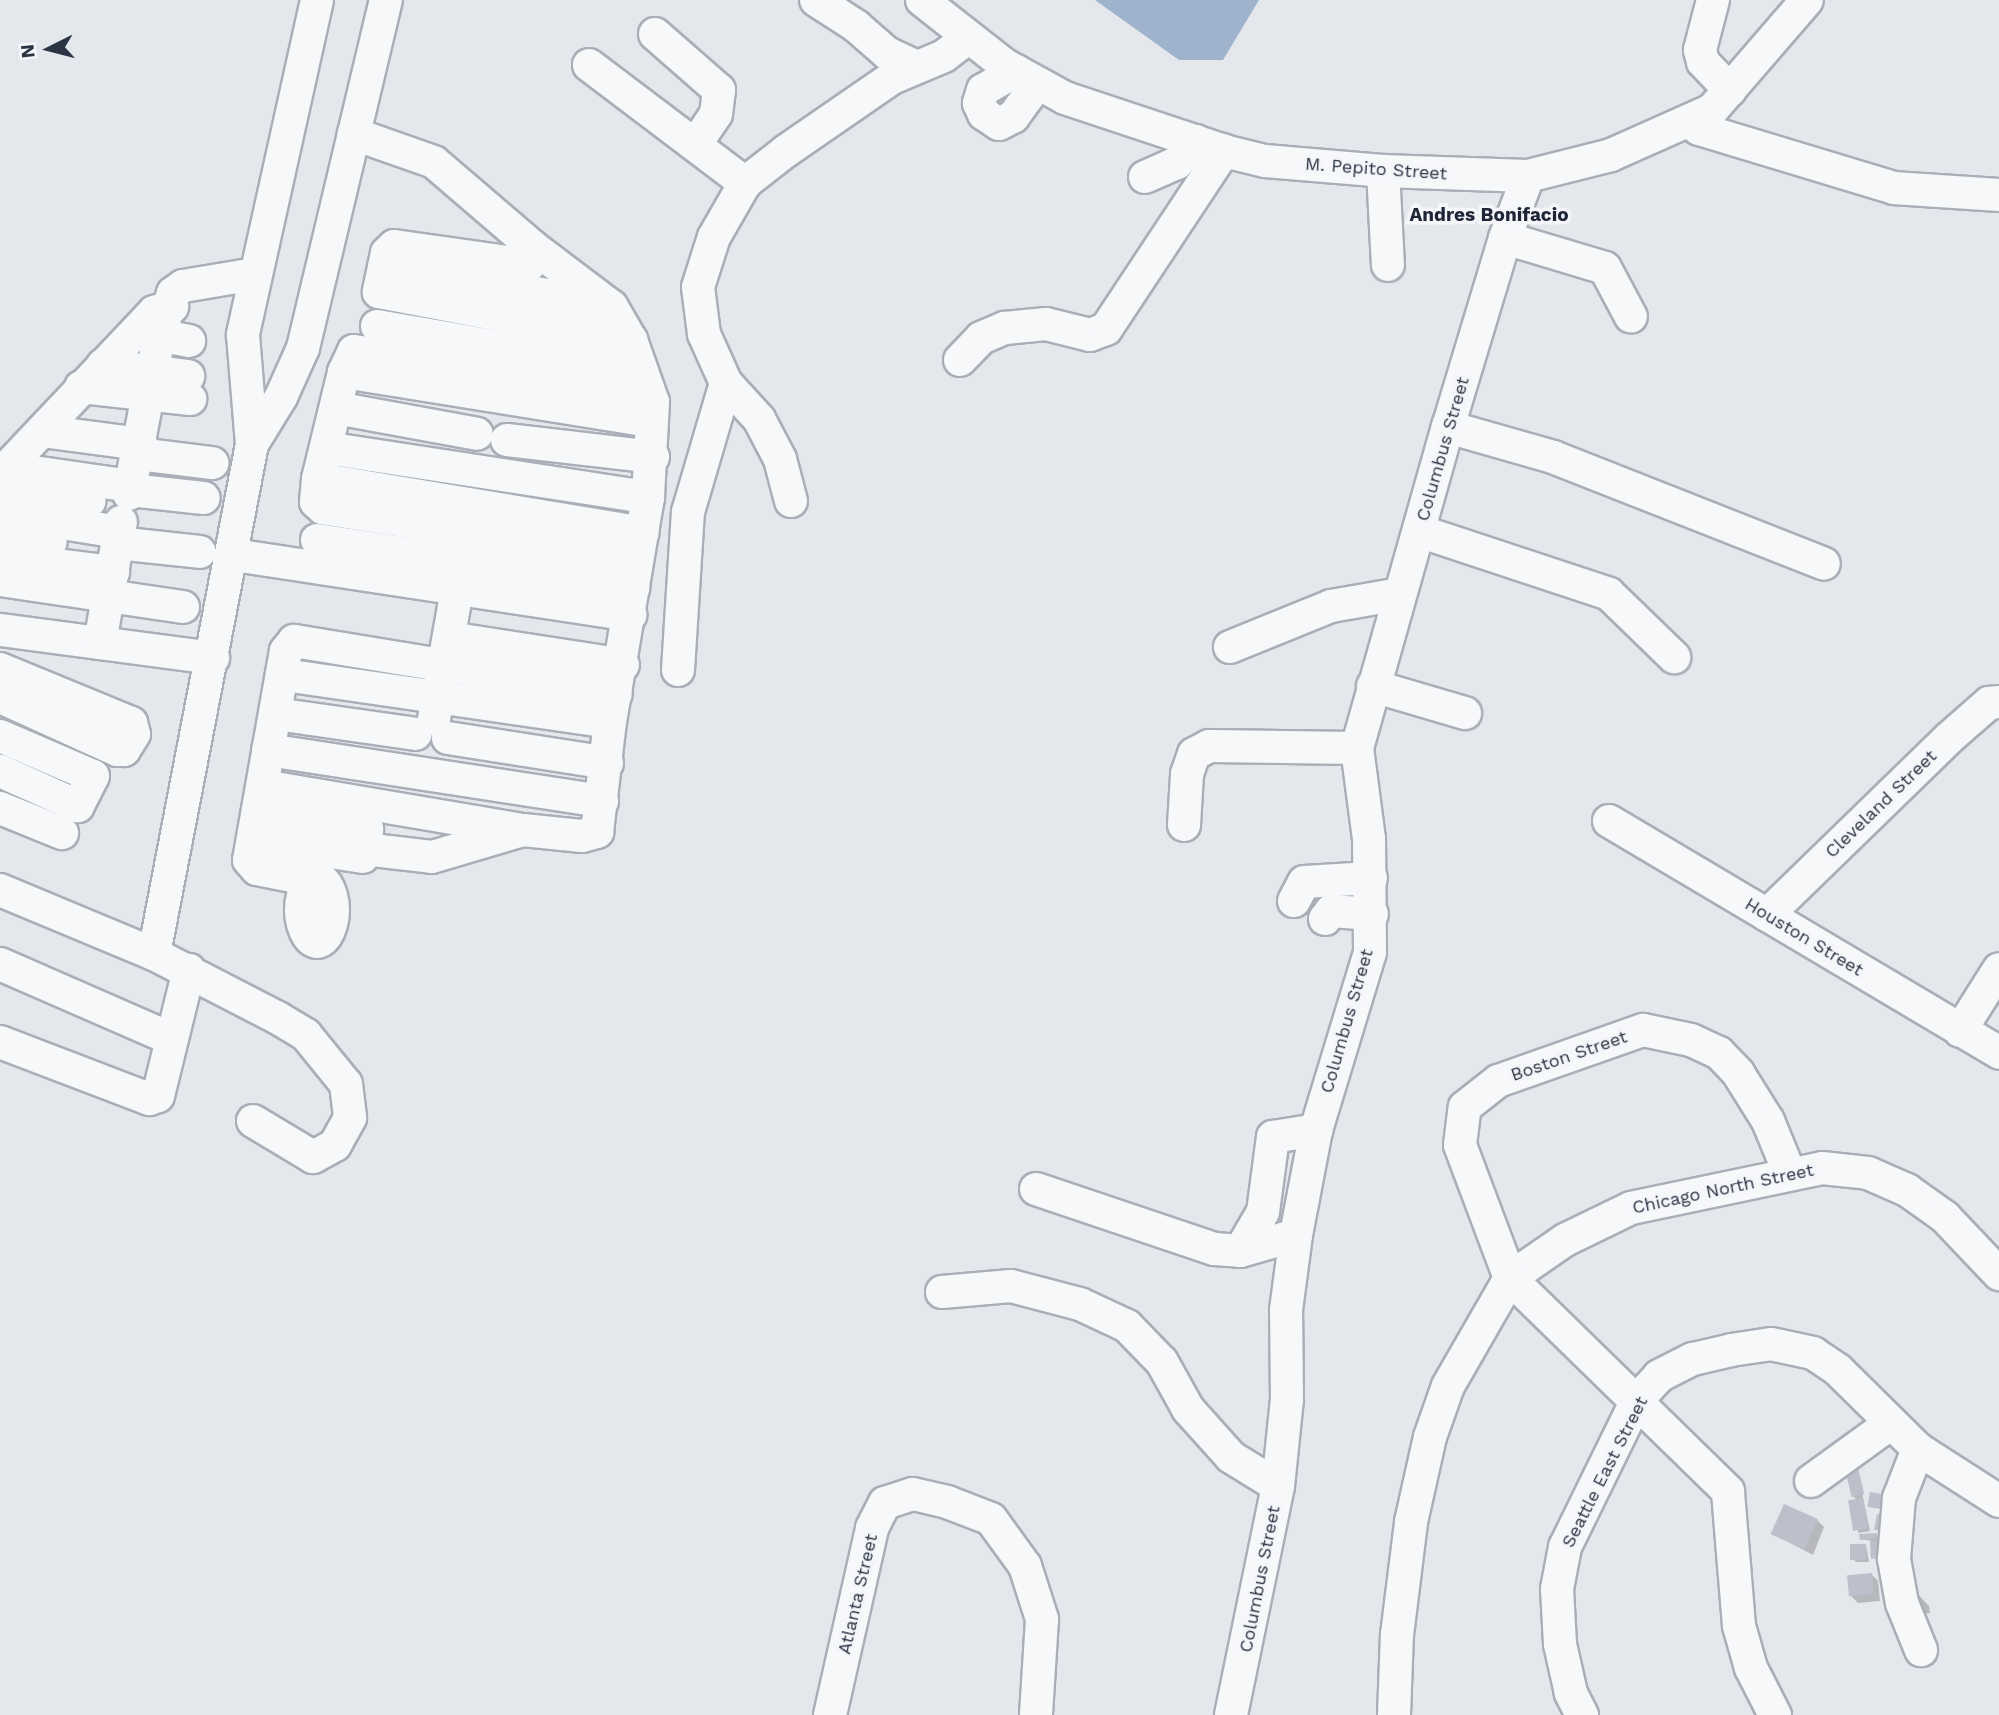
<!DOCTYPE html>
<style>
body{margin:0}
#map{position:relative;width:1999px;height:1715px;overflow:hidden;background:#e4e7ec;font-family:"Work Sans",sans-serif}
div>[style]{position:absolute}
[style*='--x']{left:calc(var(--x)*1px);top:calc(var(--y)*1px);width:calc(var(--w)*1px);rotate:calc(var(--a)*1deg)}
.water>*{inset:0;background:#9fb4cc}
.shadow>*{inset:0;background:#0003}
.building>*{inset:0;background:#bbc0ca;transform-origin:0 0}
.roads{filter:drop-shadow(2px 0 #a9aeb7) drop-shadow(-2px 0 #a9aeb7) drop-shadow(0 2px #a9aeb7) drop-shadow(0 -2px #a9aeb7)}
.minor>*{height:32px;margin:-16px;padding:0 16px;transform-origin:16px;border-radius:16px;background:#f7f8fa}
.minor>.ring{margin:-16px;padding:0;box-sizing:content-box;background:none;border:32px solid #f7f8fa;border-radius:50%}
span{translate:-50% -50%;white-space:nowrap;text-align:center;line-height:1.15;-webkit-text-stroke:7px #f4f6f9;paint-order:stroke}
.street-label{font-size:18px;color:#2b3445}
.neighbourhood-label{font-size:19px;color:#1d2536;font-weight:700}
.north{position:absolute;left:14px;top:14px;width:70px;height:70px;-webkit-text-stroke:5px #f4f6f9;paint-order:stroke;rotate:264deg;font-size:19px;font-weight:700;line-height:28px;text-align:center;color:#2b3445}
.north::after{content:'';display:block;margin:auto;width:24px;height:32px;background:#2b3445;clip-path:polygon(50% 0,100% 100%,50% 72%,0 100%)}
</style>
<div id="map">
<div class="water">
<i style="clip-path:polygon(1095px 0,1259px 0,1223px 60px,1179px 60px)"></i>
</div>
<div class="shadow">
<i style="clip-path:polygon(994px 91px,1011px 102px,1005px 118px,988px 107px)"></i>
<i style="clip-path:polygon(1856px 1464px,1870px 1531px,1858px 1533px,1858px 1501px,1853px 1496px)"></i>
<i style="clip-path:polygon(1817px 1520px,1824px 1527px,1813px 1555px,1775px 1535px)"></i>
<i style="clip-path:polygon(1876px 1534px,1879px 1537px,1887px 1561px,1876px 1562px,1872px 1541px,1861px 1539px)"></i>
<i style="clip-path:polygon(1866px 1545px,1869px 1562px,1856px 1562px,1853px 1559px)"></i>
<i style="clip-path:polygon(1871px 1574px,1878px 1581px,1880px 1601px,1858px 1603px,1851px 1596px)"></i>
<i style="clip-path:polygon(1915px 1591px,1929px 1606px,1930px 1613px,1922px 1614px,1908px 1600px)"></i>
</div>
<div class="building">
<i style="left:1857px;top:1463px;width:32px;height:13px;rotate:77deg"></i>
<i style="left:1870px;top:1492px;width:17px;height:15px;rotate:10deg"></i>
<i style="left:1863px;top:1498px;width:31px;height:15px;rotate:81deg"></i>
<i style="left:1784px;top:1504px;width:37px;height:33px;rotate:24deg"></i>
<i style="left:1877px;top:1514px;width:5px;height:16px;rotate:11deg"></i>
<i style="clip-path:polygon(1877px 1533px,1877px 1538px,1860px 1540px,1859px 1534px)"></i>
<i style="left:1884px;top:1540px;width:18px;height:14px;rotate:87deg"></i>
<i style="left:1850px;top:1544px;width:16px;height:16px"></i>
<i style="left:1872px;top:1573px;width:21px;height:25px;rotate:85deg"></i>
</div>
<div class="roads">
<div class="minor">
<i style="--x:317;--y:0;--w:343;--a:102.5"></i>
<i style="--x:243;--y:335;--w:109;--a:85.3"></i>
<i style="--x:252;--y:444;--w:55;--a:-58.3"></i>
<i style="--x:281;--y:397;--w:54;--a:-65.8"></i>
<i style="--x:303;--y:348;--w:358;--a:-76.6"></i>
<i style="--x:816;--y:0;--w:48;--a:33"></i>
<i style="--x:856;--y:26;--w:41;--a:41.1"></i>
<i style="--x:887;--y:53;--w:33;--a:25"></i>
<i style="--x:922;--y:0;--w:105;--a:38.1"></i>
<i style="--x:1005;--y:65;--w:68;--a:28.8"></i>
<i style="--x:1065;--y:98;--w:168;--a:18.4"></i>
<i style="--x:1224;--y:151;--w:42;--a:13.7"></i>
<i style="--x:1265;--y:161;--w:118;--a:4.8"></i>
<i style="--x:1383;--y:171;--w:145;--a:2"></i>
<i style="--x:1528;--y:176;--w:86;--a:-14.2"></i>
<i style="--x:1611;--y:155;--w:111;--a:-24"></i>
<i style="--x:1712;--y:110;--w:145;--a:-49.2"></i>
<i style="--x:1713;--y:0;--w:52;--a:104.6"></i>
<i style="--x:1700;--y:50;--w:12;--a:76"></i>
<i style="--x:1703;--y:62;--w:39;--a:46"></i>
<i style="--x:655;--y:34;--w:85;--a:41.2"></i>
<i style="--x:719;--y:90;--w:24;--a:97"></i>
<i style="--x:716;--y:114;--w:36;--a:124"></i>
<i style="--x:589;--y:65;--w:196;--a:37.1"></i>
<i style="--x:1016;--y:71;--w:38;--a:150"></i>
<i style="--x:983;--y:90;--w:14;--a:107"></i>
<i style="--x:979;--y:103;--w:12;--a:66"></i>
<i style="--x:984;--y:114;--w:18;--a:34"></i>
<i style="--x:999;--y:124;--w:16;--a:-27"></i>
<i style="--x:1013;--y:117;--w:42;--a:-53.7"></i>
<i style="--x:1690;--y:122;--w:11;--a:38"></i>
<i style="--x:1699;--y:129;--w:204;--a:16.8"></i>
<i style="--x:1894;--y:188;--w:105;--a:3.8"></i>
<i style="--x:1383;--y:171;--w:94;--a:87"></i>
<i style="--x:1145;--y:177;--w:35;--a:-24"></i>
<i style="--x:1177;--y:163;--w:29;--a:-49"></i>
<i style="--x:1505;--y:238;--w:104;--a:16.7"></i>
<i style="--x:1605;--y:268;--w:55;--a:62"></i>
<i style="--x:529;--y:265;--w:136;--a:-172"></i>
<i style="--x:394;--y:246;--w:10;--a:135"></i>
<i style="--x:387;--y:253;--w:40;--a:102"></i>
<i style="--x:379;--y:292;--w:257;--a:10.8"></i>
<i style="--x:384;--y:267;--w:225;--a:9.7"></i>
<i style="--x:377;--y:326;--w:269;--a:9.8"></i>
<i style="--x:142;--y:332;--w:48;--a:10.8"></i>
<i style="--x:960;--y:360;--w:30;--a:-46"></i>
<i style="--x:981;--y:338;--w:26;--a:-23"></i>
<i style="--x:1005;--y:328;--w:41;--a:-5.6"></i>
<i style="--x:1046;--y:324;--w:45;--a:14"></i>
<i style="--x:1090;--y:335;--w:17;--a:-21"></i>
<i style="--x:1106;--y:329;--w:214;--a:-56.5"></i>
<i style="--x:103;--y:365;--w:86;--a:7.4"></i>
<i style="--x:344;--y:372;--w:297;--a:9.1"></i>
<i style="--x:81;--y:387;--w:110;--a:6.3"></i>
<i style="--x:336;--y:408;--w:143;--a:10.4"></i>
<i style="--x:1448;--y:427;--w:109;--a:15.9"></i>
<i style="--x:1553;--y:457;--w:291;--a:21.5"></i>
<i style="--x:42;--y:431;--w:100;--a:7.5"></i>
<i style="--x:507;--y:440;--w:147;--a:6.6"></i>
<i style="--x:326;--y:448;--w:326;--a:8.7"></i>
<i style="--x:138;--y:454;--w:75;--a:6.9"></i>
<i style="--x:6;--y:468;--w:126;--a:8.2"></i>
<i style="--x:0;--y:475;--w:224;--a:-46.6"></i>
<i style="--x:154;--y:312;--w:19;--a:-16"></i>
<i style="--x:318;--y:479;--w:329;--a:9.4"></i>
<i style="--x:130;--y:490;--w:74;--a:6.2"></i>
<i style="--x:0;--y:491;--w:90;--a:6.4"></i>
<i style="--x:129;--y:494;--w:160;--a:-79.2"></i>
<i style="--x:159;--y:337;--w:46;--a:-72.3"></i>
<i style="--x:173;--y:293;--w:12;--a:-35"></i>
<i style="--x:183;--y:286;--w:73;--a:-9.5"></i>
<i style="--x:791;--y:501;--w:43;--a:-104.7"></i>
<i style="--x:780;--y:459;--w:45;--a:-117.7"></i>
<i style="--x:759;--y:419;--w:49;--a:-132.5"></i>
<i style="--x:726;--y:383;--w:54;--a:-114.2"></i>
<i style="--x:704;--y:334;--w:47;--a:-97.3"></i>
<i style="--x:698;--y:287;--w:52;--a:-72.3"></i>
<i style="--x:714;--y:237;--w:62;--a:-60.1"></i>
<i style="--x:745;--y:183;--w:52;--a:-38"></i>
<i style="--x:786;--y:151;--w:129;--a:-34.6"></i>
<i style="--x:892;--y:78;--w:56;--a:-22.9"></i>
<i style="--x:944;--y:56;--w:31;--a:-37"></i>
<i style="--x:0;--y:513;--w:121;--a:9.1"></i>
<i style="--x:1419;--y:531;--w:200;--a:18.3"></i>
<i style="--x:1609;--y:594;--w:91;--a:44.1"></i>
<i style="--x:0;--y:536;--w:51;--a:6.7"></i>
<i style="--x:317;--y:540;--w:320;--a:8.6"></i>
<i style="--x:117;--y:543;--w:83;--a:6.2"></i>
<i style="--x:234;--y:555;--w:401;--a:8.6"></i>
<i style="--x:637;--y:558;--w:318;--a:-171"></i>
<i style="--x:323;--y:508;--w:9;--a:-139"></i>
<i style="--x:316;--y:502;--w:23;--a:-85"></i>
<i style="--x:318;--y:479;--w:110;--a:-76.3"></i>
<i style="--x:344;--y:372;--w:23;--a:-65"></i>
<i style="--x:354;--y:351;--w:150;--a:8"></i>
<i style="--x:503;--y:372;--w:153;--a:11.3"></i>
<i style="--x:8;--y:559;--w:106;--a:7.1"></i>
<i style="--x:0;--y:580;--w:185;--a:8.4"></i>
<i style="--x:0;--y:630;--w:215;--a:7.5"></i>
<i style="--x:449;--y:638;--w:176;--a:8.8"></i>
<i style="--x:100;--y:643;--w:123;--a:-80.2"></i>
<i style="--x:1230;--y:647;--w:109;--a:-22.1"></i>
<i style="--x:1331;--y:606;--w:70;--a:-9.9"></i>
<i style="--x:0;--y:669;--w:142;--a:22.4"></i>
<i style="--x:131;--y:723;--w:11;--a:75"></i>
<i style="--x:134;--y:734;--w:19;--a:122"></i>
<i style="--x:124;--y:750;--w:7;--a:180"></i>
<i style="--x:117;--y:750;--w:121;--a:-155.6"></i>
<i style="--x:678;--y:670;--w:158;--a:-86.4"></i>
<i style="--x:688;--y:512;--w:134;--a:-73.6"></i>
<i style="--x:284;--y:675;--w:329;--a:8.2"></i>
<i style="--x:1373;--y:686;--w:96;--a:16.4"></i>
<i style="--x:276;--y:714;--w:141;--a:8.1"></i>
<i style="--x:434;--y:719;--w:153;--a:-79.9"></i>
<i style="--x:0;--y:736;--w:101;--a:23.3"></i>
<i style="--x:93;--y:776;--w:34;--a:117"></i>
<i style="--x:78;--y:806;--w:85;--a:-155.8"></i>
<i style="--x:448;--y:738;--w:161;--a:8.9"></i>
<i style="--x:268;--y:750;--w:338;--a:8.7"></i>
<i style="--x:263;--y:786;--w:259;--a:9.6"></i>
<i style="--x:0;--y:808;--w:67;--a:22"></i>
<i style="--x:259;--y:812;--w:105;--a:7.1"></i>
<i style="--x:363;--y:825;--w:6;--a:45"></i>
<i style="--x:367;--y:829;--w:20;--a:99"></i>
<i style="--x:364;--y:849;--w:68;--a:6.7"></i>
<i style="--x:432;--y:857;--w:95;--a:-16.5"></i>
<i style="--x:523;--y:830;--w:59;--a:5.8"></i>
<i style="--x:582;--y:836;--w:16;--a:-15"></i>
<i style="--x:597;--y:832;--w:111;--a:-83.3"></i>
<i style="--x:610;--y:722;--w:228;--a:-80.4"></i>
<i style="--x:648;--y:497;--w:95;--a:-87"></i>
<i style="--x:653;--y:402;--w:66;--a:-109.5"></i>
<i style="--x:631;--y:340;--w:39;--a:-120"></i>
<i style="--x:611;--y:306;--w:98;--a:-142.9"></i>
<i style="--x:533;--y:247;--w:130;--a:-139.4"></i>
<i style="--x:434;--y:162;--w:85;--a:-160.7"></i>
<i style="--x:1609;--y:821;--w:454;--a:30.7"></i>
<i style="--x:1184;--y:825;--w:51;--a:-86.6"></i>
<i style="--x:1187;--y:774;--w:21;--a:-71"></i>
<i style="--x:1194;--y:754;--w:17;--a:-28"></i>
<i style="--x:1209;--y:746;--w:148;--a:0.8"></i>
<i style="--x:253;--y:840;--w:111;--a:8.8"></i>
<i class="ring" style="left:301px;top:878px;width:-8px;height:-8px"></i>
<i style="--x:307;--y:879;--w:51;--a:-168.7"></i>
<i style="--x:257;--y:869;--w:12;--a:-132"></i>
<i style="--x:249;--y:860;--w:212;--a:-80"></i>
<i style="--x:286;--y:651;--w:13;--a:-51"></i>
<i style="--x:294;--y:641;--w:326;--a:9.3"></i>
<i style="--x:0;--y:890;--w:167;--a:22.6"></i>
<i style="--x:154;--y:954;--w:140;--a:27.3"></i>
<i style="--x:278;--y:1018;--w:33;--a:31"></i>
<i style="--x:306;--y:1035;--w:63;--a:50.8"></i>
<i style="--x:346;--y:1084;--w:34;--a:83"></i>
<i style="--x:350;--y:1118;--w:31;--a:119"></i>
<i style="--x:335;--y:1145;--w:25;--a:151"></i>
<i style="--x:313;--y:1157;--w:70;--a:-149"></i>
<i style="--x:1294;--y:901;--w:21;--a:-62"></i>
<i style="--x:1304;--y:882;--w:67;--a:-3.4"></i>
<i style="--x:1767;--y:915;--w:254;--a:-44.2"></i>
<i style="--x:1949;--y:738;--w:53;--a:-41.2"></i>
<i style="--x:1989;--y:703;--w:10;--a:-6"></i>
<i style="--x:1325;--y:919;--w:10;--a:-53"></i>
<i style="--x:1331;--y:911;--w:41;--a:4.2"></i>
<i style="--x:154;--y:954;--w:519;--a:-79.12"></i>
<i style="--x:0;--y:964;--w:184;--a:23.6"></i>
<i style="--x:1960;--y:1031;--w:73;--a:-57.8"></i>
<i style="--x:0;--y:1042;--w:160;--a:20.9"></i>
<i style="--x:149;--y:1099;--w:9;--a:-18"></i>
<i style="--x:158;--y:1096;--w:130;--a:-76.2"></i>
<i style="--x:1036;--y:1189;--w:188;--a:18.6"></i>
<i style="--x:1214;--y:1249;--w:26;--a:4"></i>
<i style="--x:1240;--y:1251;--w:58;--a:-15.9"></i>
<i style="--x:1240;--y:1251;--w:45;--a:-59.5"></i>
<i style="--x:1263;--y:1212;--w:76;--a:-82.4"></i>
<i style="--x:1273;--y:1137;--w:44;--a:-9.2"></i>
<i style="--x:942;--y:1292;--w:69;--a:-5"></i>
<i style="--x:1011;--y:1286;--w:71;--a:14.6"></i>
<i style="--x:1080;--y:1304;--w:52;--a:25.1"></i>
<i style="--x:1127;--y:1326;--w:50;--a:45.8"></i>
<i style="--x:1162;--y:1362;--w:54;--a:61"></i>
<i style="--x:1188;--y:1409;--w:64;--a:48.1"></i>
<i style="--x:1231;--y:1457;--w:55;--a:31.7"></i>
<i style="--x:1918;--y:1449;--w:53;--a:111.2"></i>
<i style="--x:1899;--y:1498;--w:61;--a:94.7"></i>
<i style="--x:1894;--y:1559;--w:45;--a:79.7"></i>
<i style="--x:1902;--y:1603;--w:51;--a:68"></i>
<i style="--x:1811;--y:1481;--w:99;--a:-35.9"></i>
<i style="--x:830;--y:1715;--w:192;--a:-77.3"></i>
<i style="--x:872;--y:1528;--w:28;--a:-63"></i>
<i style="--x:885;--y:1503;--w:29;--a:-18"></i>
<i style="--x:913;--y:1494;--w:35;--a:13"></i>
<i style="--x:947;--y:1502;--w:47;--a:21.1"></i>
<i style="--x:991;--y:1519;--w:58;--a:54.1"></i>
<i style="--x:1025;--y:1566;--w:56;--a:72.2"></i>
<i style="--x:1042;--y:1619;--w:96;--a:93.6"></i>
<i style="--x:1231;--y:1715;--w:234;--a:-78.4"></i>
<i style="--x:1278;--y:1486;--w:87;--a:-84.1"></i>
<i style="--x:1287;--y:1399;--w:89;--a:-90.6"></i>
<i style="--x:1286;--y:1310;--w:76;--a:-82.4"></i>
<i style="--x:1296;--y:1235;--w:107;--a:-79.2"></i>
<i style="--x:1316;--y:1130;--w:186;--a:-73.1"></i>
<i style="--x:1370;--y:952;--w:113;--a:-90.5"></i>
<i style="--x:1369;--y:839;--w:92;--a:-97.5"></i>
<i style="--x:1357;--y:748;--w:334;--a:-74.2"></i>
<i style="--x:1448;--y:427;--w:197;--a:-73.2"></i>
<i style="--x:1505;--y:238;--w:66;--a:-69.6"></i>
<i style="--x:1394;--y:1715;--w:80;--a:-87.9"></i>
<i style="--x:1397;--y:1635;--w:114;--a:-82.9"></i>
<i style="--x:1411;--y:1522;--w:87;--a:-77.4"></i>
<i style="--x:1430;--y:1437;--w:54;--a:-70.6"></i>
<i style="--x:1448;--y:1386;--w:125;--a:-60.1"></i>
<i style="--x:1510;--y:1278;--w:67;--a:-34.6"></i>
<i style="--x:1565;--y:1240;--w:73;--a:-25.9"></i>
<i style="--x:1631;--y:1208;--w:195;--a:-11.8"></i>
<i style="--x:1822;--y:1168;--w:46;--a:6.2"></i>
<i style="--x:1868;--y:1173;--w:43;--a:23.6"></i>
<i style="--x:1907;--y:1190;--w:47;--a:35.4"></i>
<i style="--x:1945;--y:1217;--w:79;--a:46.5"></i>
<i style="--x:1582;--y:1715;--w:25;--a:-117"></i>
<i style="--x:1571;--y:1693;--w:50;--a:-102.7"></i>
<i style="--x:1560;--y:1644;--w:55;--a:-93.1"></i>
<i style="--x:1557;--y:1589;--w:43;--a:-79.2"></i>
<i style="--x:1565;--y:1547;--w:164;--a:-63.9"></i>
<i style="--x:1637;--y:1400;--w:33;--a:-47"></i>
<i style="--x:1659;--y:1376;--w:38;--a:-27"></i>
<i style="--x:1693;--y:1359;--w:39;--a:-13"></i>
<i style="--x:1731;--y:1350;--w:40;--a:-8.5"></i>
<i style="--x:1771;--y:1344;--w:43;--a:12.1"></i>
<i style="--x:1813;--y:1353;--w:30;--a:34"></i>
<i style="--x:1838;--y:1370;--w:112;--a:44.6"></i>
<i style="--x:1918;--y:1449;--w:96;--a:32.7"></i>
<i style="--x:1775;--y:1715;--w:53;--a:-117.1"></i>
<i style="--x:1751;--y:1668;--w:44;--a:-105.9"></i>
<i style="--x:1739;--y:1626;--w:135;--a:-94.7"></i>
<i style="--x:1728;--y:1491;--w:305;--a:-135.7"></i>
<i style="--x:1510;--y:1278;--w:142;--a:-110.6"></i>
<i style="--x:1460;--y:1145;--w:38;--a:-83"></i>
<i style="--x:1465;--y:1107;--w:42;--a:-38.2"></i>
<i style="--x:1498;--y:1081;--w:154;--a:-19.4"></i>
<i style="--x:1643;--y:1030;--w:49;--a:11.8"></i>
<i style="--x:1691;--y:1040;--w:31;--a:25"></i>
<i style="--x:1719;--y:1053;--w:28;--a:46"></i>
<i style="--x:1738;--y:1073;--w:57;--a:58"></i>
<i style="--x:1768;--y:1121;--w:55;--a:67.6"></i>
</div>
</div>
<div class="street-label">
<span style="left:1376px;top:169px;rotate:4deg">M. Pepito Street</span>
<span style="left:1443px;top:449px;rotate:-74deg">Columbus Street</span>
<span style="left:1881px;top:804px;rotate:-44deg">Cleveland Street</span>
<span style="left:1804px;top:937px;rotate:31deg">Houston Street</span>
<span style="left:1347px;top:1021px;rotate:-74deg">Columbus Street</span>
<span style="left:1569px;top:1056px;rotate:-19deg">Boston Street</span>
<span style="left:1723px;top:1189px;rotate:-12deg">Chicago North Street</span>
<span style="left:1605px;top:1472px;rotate:-63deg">Seattle East Street</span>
<span style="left:1260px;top:1579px;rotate:-79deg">Columbus Street</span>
<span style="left:858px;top:1594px;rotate:-77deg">Atlanta Street</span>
</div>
<div class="neighbourhood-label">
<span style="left:1489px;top:215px">Andres Bonifacio</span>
</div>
<div class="north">N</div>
</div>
